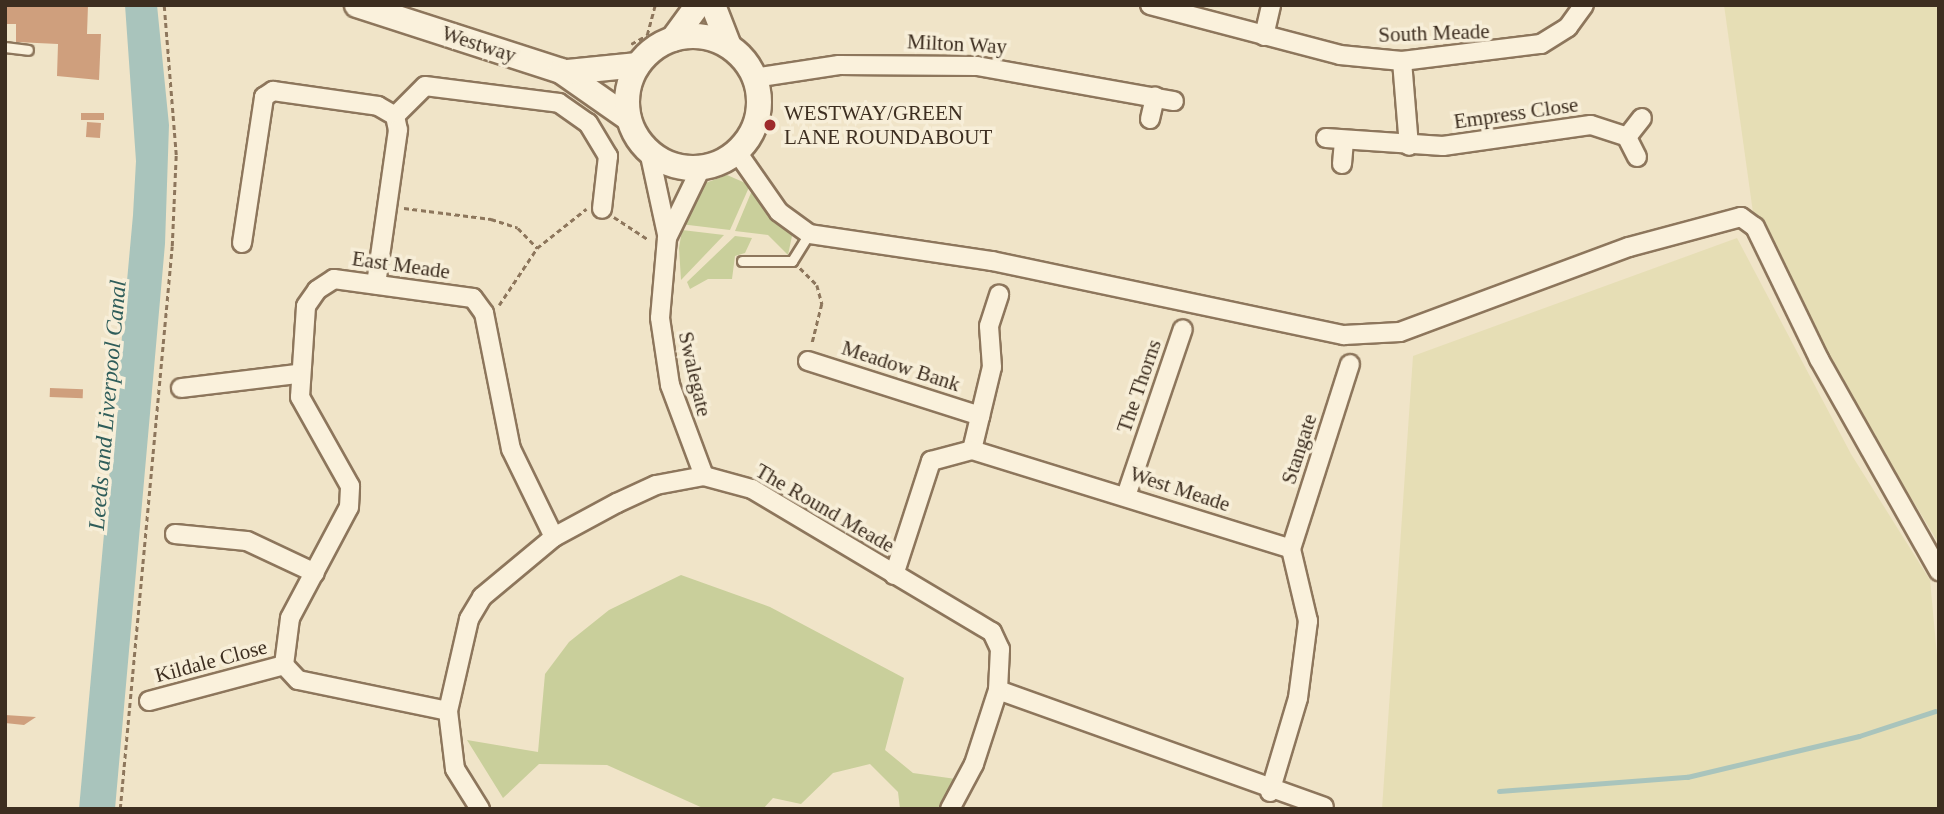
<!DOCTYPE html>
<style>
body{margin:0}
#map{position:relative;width:1944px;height:814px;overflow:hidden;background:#f0e4c8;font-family:Georgia,serif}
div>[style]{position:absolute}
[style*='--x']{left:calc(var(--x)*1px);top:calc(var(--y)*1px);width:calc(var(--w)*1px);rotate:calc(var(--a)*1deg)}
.farmland>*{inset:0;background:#e6deb5}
.green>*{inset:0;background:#c9cf9b}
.water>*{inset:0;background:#a9c4bc}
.stream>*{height:5px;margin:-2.5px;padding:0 2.5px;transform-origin:2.5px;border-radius:2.5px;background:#a9c4bc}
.building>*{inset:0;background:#cf9f7d;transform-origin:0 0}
.path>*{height:2.5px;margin-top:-1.25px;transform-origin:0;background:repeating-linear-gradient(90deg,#8d765c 0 5px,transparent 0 8.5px)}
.roads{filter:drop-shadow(2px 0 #8d765c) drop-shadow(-2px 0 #8d765c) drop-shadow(0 2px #8d765c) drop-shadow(0 -2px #8d765c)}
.lane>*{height:9px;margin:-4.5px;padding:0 4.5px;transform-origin:4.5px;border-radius:4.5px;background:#faf1dc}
.street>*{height:18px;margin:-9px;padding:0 9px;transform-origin:9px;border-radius:9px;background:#faf1dc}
.secondary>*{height:24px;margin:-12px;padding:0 12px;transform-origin:12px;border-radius:12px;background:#faf1dc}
.secondary>.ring{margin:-12px;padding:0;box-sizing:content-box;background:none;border:24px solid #faf1dc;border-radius:50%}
.dots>*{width:19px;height:19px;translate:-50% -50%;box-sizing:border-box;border:4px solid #f7eed8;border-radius:50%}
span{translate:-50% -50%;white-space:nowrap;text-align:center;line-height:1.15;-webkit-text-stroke:7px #f7eed8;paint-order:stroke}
.street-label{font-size:21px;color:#3d2e20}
.poi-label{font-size:21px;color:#3d2e20}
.left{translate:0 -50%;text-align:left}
.water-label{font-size:23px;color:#2f5d5a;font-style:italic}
.frame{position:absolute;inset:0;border:7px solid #3d2e20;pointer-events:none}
</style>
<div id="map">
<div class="farmland">
<i style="clip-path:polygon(1724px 5px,1939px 5px,1939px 544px,1793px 303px,1755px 227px)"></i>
<i style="clip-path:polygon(1737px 238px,1851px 454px,1930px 580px,1939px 677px,1939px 809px,1382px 809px,1413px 356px)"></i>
</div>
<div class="green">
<i style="clip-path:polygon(727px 175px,750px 185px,730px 230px,680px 224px,700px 185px)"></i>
<i style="clip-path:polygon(753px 188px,792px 236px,788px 255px,768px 235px,735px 231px)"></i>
<i style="clip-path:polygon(682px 230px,724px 235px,681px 280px,679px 248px)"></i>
<i style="clip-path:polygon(735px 236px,752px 238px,745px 253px,735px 256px,732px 279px,708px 279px,690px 289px,687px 282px)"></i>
<i style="clip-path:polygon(681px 575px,770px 607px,904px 678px,885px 750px,913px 773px,956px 779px,938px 809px,900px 809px,898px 792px,870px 764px,833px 773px,801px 804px,773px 798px,763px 809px,705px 809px,607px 765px,539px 764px,503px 798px,467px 740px,538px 752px,545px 674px,569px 642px,609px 610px)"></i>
</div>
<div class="water">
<i style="clip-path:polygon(125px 5px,157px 5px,169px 125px,165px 244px,115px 809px,79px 809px,133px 215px,136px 161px)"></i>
</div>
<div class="stream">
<i style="--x:1499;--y:791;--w:189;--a:-4.3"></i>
<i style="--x:1687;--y:777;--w:177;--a:-13.4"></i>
<i style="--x:1859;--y:736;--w:80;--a:-18.2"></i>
</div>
<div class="building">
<i style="clip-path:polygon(5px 5px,88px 5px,87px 34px,101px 34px,99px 80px,57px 76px,58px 44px,16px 42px,16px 24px,5px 24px)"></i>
<i style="left:81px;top:113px;width:23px;height:7px"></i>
<i style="left:87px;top:122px;width:14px;height:15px;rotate:4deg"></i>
<i style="left:50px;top:388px;width:33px;height:9px;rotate:2deg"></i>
<i style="clip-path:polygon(5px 715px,36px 717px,24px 725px,5px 723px)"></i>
</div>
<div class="path">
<i style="--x:631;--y:44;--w:18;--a:-29"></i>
<i style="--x:647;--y:35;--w:31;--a:-75"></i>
<i style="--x:404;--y:208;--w:88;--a:7.2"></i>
<i style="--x:491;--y:219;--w:28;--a:18"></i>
<i style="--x:518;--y:228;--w:28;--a:46"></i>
<i style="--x:614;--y:217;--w:42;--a:33.3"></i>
<i style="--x:800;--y:268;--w:24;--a:45"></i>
<i style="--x:817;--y:285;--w:20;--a:75"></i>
<i style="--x:822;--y:304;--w:41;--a:104"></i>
<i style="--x:499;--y:305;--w:69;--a:-56.3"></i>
<i style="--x:537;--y:248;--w:63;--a:-38.5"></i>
<i style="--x:120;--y:809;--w:565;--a:-84.72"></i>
<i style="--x:172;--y:246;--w:91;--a:-87.5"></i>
<i style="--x:176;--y:155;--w:150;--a:-94.6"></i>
</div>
<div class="roads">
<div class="lane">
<i style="--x:5;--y:47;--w:23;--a:7"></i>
<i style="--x:742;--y:261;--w:50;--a:0"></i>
<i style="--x:792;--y:261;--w:32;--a:-58"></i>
</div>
<div class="street">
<i style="--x:1150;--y:5;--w:196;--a:14.7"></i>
<i style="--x:1340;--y:55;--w:62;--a:5.5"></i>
<i style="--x:1402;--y:61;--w:140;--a:-7"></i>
<i style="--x:1541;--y:44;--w:32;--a:-32"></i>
<i style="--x:1568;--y:27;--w:27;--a:-54"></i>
<i style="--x:1264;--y:36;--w:32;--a:-77"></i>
<i style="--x:1402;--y:61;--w:85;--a:85.3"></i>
<i style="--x:754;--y:78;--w:86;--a:-8.7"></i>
<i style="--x:839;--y:65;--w:138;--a:0.4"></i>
<i style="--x:977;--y:66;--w:200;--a:10.1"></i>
<i style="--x:395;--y:116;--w:42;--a:-45"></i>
<i style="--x:425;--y:86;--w:135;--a:7.2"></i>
<i style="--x:559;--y:103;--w:35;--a:35"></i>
<i style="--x:588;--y:123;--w:39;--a:59"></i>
<i style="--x:608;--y:156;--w:53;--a:96.5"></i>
<i style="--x:1150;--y:119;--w:23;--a:-77"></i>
<i style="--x:1326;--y:138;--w:117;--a:3.9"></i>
<i style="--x:1443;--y:146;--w:149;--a:-8.1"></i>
<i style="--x:1591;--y:125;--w:38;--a:18"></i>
<i style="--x:649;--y:151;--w:85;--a:77.8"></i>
<i style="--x:737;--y:152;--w:73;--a:55"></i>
<i style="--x:779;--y:212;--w:37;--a:36"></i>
<i style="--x:809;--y:234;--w:185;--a:8.4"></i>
<i style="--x:992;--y:261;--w:360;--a:11.9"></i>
<i style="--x:1344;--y:335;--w:56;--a:-3.1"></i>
<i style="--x:1400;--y:332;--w:244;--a:-20.4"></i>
<i style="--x:1629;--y:247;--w:116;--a:-15"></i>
<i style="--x:1741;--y:217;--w:17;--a:36"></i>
<i style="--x:1755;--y:227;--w:147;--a:64.1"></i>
<i style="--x:1819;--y:359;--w:244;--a:60.5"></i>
<i style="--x:1637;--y:157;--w:22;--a:-117"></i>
<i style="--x:1627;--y:137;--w:24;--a:-52"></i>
<i style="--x:1342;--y:164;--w:22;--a:-85"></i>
<i style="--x:701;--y:168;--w:78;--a:115.9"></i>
<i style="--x:667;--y:238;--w:80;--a:95"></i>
<i style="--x:660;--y:318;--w:68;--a:81.5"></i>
<i style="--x:670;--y:385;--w:97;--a:69.5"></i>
<i style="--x:242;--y:243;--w:148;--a:-81.4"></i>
<i style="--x:264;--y:97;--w:11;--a:-34"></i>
<i style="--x:273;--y:91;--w:106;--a:8.1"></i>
<i style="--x:378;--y:106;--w:20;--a:30"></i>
<i style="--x:395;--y:116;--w:14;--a:78"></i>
<i style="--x:398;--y:130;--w:156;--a:98.1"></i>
<i style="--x:808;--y:361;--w:181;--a:17.7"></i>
<i style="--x:181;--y:388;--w:116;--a:-6.9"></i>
<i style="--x:972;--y:450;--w:85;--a:-76.5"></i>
<i style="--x:992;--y:367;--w:41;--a:-94.2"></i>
<i style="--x:989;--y:326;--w:33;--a:-72"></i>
<i style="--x:1126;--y:496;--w:176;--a:-71.2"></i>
<i style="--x:175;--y:534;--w:72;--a:5.6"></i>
<i style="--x:247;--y:541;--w:75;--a:25.2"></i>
<i style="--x:1291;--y:549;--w:194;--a:-72.3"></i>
<i style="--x:894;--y:575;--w:120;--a:-72"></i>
<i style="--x:931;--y:461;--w:42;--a:-15"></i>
<i style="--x:972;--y:450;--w:334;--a:17.2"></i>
<i style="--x:998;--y:690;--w:346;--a:19.7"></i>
<i style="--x:149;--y:701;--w:140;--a:-14.9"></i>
<i style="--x:448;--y:711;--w:153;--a:-168.3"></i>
<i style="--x:298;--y:680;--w:21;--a:-133"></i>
<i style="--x:284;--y:665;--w:47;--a:-82.7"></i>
<i style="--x:290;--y:618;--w:126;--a:-62"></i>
<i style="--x:349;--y:507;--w:21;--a:-87"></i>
<i style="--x:350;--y:486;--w:102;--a:-119.3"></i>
<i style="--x:300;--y:397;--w:91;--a:-86.2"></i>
<i style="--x:306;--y:306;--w:19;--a:-55"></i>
<i style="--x:317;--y:290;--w:20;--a:-33"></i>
<i style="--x:334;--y:279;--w:140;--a:7.8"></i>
<i style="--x:473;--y:298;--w:19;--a:54"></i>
<i style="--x:484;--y:313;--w:139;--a:78.8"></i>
<i style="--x:511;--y:449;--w:98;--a:64"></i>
<i style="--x:1270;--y:792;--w:98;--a:-73.4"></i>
<i style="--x:1298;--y:698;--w:78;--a:-82.6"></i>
<i style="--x:1308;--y:621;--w:74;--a:-103.3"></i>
<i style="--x:480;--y:809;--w:47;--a:-122"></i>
<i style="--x:455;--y:769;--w:58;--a:-96.9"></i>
<i style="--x:448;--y:711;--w:94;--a:-77.1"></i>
<i style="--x:469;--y:619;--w:26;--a:-59"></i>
<i style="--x:482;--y:597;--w:94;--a:-39.8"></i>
<i style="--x:554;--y:537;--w:72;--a:-28.4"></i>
<i style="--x:617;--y:503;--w:43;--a:-24.8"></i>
<i style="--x:656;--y:485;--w:49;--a:-10.6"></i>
<i style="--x:704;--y:476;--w:50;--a:15.2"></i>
<i style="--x:752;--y:489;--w:279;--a:30.8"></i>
<i style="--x:992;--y:632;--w:19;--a:65"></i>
<i style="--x:1000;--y:649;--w:41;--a:92.8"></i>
<i style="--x:998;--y:690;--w:78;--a:108"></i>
<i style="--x:974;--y:764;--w:51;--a:118.1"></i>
</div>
<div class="secondary">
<i style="--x:357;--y:5;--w:214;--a:17.9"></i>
<i style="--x:561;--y:71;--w:82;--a:35"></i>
<i style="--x:713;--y:5;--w:44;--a:68.7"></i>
<i class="ring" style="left:627px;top:36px;width:108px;height:108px"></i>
<i style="--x:673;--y:39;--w:42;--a:-53.7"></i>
<i style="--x:568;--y:72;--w:70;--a:-5.7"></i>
</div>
</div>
<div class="dots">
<i style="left:770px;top:125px;background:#9e2a2b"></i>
</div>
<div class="street-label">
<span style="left:1434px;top:33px;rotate:-2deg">South Meade</span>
<span style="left:479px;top:44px;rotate:18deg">Westway</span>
<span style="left:957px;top:44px;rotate:3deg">Milton Way</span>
<span style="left:1516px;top:113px;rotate:-8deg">Empress Close</span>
<span style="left:401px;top:265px;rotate:8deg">East Meade</span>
<span style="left:901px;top:366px;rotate:18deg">Meadow Bank</span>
<span style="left:695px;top:374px;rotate:77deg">Swalegate</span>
<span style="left:1139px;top:386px;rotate:-71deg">The Thorns</span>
<span style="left:1299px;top:449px;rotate:-72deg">Stangate</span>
<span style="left:1180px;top:489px;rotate:18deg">West Meade</span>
<span style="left:825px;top:508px;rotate:30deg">The Round Meade</span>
<span style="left:211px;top:661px;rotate:-15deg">Kildale Close</span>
</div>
<div class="poi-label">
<span class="left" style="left:784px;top:125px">WESTWAY/GREEN<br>LANE ROUNDABOUT</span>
</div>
<div class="water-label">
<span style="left:108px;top:405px;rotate:-85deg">Leeds and Liverpool Canal</span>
</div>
<div class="frame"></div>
</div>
